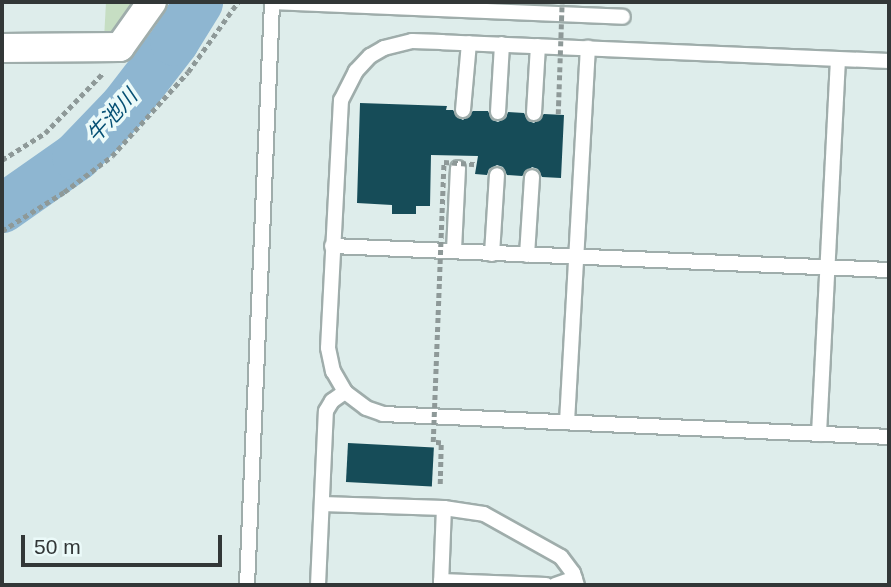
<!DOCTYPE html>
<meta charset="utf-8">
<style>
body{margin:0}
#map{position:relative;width:891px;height:587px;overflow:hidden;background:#deedeb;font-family:Helvetica,"Noto Sans JP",sans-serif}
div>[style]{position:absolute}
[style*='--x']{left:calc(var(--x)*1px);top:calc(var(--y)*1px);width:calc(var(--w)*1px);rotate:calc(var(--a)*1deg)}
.green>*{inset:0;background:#c6dec3}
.river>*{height:49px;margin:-24.5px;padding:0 24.5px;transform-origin:24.5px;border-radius:24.5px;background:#8eb6d1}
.building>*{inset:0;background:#164c58;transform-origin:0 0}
.path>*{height:4.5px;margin-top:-2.25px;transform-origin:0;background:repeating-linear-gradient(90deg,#8e9998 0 5px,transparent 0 8.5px)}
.roads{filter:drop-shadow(2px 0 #9fadab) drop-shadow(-2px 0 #9fadab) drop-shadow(0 2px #9fadab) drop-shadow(0 -2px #9fadab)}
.service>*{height:14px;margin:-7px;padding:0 7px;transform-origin:7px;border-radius:7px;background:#fff}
.minor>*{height:28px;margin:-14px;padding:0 14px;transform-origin:14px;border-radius:14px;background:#fff}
.path-bridge>*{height:4.5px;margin-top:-2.25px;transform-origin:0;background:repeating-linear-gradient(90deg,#8e9998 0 5px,transparent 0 8.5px)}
span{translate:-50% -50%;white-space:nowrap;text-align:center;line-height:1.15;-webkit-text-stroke:7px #ebfaf9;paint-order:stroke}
.water-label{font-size:21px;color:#065074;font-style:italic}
.frame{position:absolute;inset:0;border:4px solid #323737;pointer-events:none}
.scale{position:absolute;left:21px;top:535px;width:201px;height:32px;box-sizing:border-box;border:4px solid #323737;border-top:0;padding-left:9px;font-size:21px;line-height:24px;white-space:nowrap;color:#323737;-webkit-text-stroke:5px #ebfaf9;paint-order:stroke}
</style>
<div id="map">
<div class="green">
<i style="clip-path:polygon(106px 2px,142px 2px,104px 39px)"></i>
</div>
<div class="river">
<i style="--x:2;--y:208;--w:90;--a:-35.1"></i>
<i style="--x:76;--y:156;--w:69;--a:-46.2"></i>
<i style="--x:124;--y:106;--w:82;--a:-52.4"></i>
<i style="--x:174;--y:41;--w:46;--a:-58.4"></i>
</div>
<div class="building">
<i style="clip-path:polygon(360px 103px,447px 106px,446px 110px,453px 110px,457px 117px,463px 120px,473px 111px,488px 111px,492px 120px,498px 122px,506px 118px,508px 112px,524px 113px,528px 121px,534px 123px,544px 114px,564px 115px,561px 178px,542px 177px,538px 169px,532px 167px,522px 176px,507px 175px,503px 167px,497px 165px,489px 169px,487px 175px,475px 174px,478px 156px,431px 155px,430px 206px,416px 206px,416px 214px,392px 214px,392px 205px,357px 203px)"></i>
<i style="left:348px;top:443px;width:86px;height:39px;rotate:3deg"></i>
</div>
<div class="path">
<i style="--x:2;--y:160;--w:51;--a:-32.1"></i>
<i style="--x:45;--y:133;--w:82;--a:-46"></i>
<i style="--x:2;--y:231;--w:73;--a:-32.2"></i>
<i style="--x:64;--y:192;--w:60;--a:-36.9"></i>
<i style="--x:112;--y:156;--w:113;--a:-47.9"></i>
<i style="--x:188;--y:72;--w:86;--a:-54.5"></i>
</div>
<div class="roads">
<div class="service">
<i style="--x:272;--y:2;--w:351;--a:2.4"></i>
<i style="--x:889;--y:61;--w:447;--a:-177.6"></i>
<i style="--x:442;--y:42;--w:30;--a:-178"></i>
<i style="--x:412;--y:41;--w:29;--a:166"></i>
<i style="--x:384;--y:48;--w:16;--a:150"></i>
<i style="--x:370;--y:56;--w:21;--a:133"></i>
<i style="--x:356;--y:71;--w:33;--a:117"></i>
<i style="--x:341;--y:100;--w:248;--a:93"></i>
<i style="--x:328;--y:348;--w:24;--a:78"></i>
<i style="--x:333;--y:371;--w:24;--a:60"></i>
<i style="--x:345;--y:392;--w:26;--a:37"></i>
<i style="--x:366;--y:408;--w:18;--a:19"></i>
<i style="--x:383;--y:414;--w:507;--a:2.6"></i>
<i style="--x:463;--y:110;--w:67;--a:-84.9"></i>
<i style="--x:498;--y:112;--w:68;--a:-86.6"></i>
<i style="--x:534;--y:113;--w:67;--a:-86.6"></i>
<i style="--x:332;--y:246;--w:558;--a:2.47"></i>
<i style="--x:454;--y:250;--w:82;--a:-87.2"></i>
<i style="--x:492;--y:254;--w:79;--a:-86.4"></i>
<i style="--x:527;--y:255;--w:78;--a:-86.3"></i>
<i style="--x:567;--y:422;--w:375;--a:-86.8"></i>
<i style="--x:819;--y:434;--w:375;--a:-87.1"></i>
<i style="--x:322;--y:504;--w:122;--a:1.9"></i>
<i style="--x:444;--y:508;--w:40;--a:8.5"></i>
<i style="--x:484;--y:514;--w:88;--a:29.2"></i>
<i style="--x:561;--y:557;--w:20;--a:53"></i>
<i style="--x:573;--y:573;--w:13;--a:72"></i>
<i style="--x:441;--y:581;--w:105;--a:2.2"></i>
<i style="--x:247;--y:585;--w:584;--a:-87.54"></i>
<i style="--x:318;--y:585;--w:174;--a:-87.4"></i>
<i style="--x:326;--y:411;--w:12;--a:-59"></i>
<i style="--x:332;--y:401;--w:16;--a:-35"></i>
<i style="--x:441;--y:585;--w:77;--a:-87.8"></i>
<i style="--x:555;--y:585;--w:21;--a:-19"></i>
</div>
<div class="minor">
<i style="--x:2;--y:48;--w:118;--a:-0.5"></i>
<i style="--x:120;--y:47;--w:55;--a:-54.6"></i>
</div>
</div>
<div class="path-bridge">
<i style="--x:558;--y:114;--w:112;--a:-88"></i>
<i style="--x:440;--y:484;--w:41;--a:-88.6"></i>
<i style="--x:441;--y:443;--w:8;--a:-173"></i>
<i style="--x:433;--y:442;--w:280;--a:-87.8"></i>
<i style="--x:444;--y:162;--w:32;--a:4"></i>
</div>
<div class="water-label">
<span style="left:112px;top:116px;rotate:-48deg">牛池川</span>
</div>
<div class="frame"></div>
<div class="scale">50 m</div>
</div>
